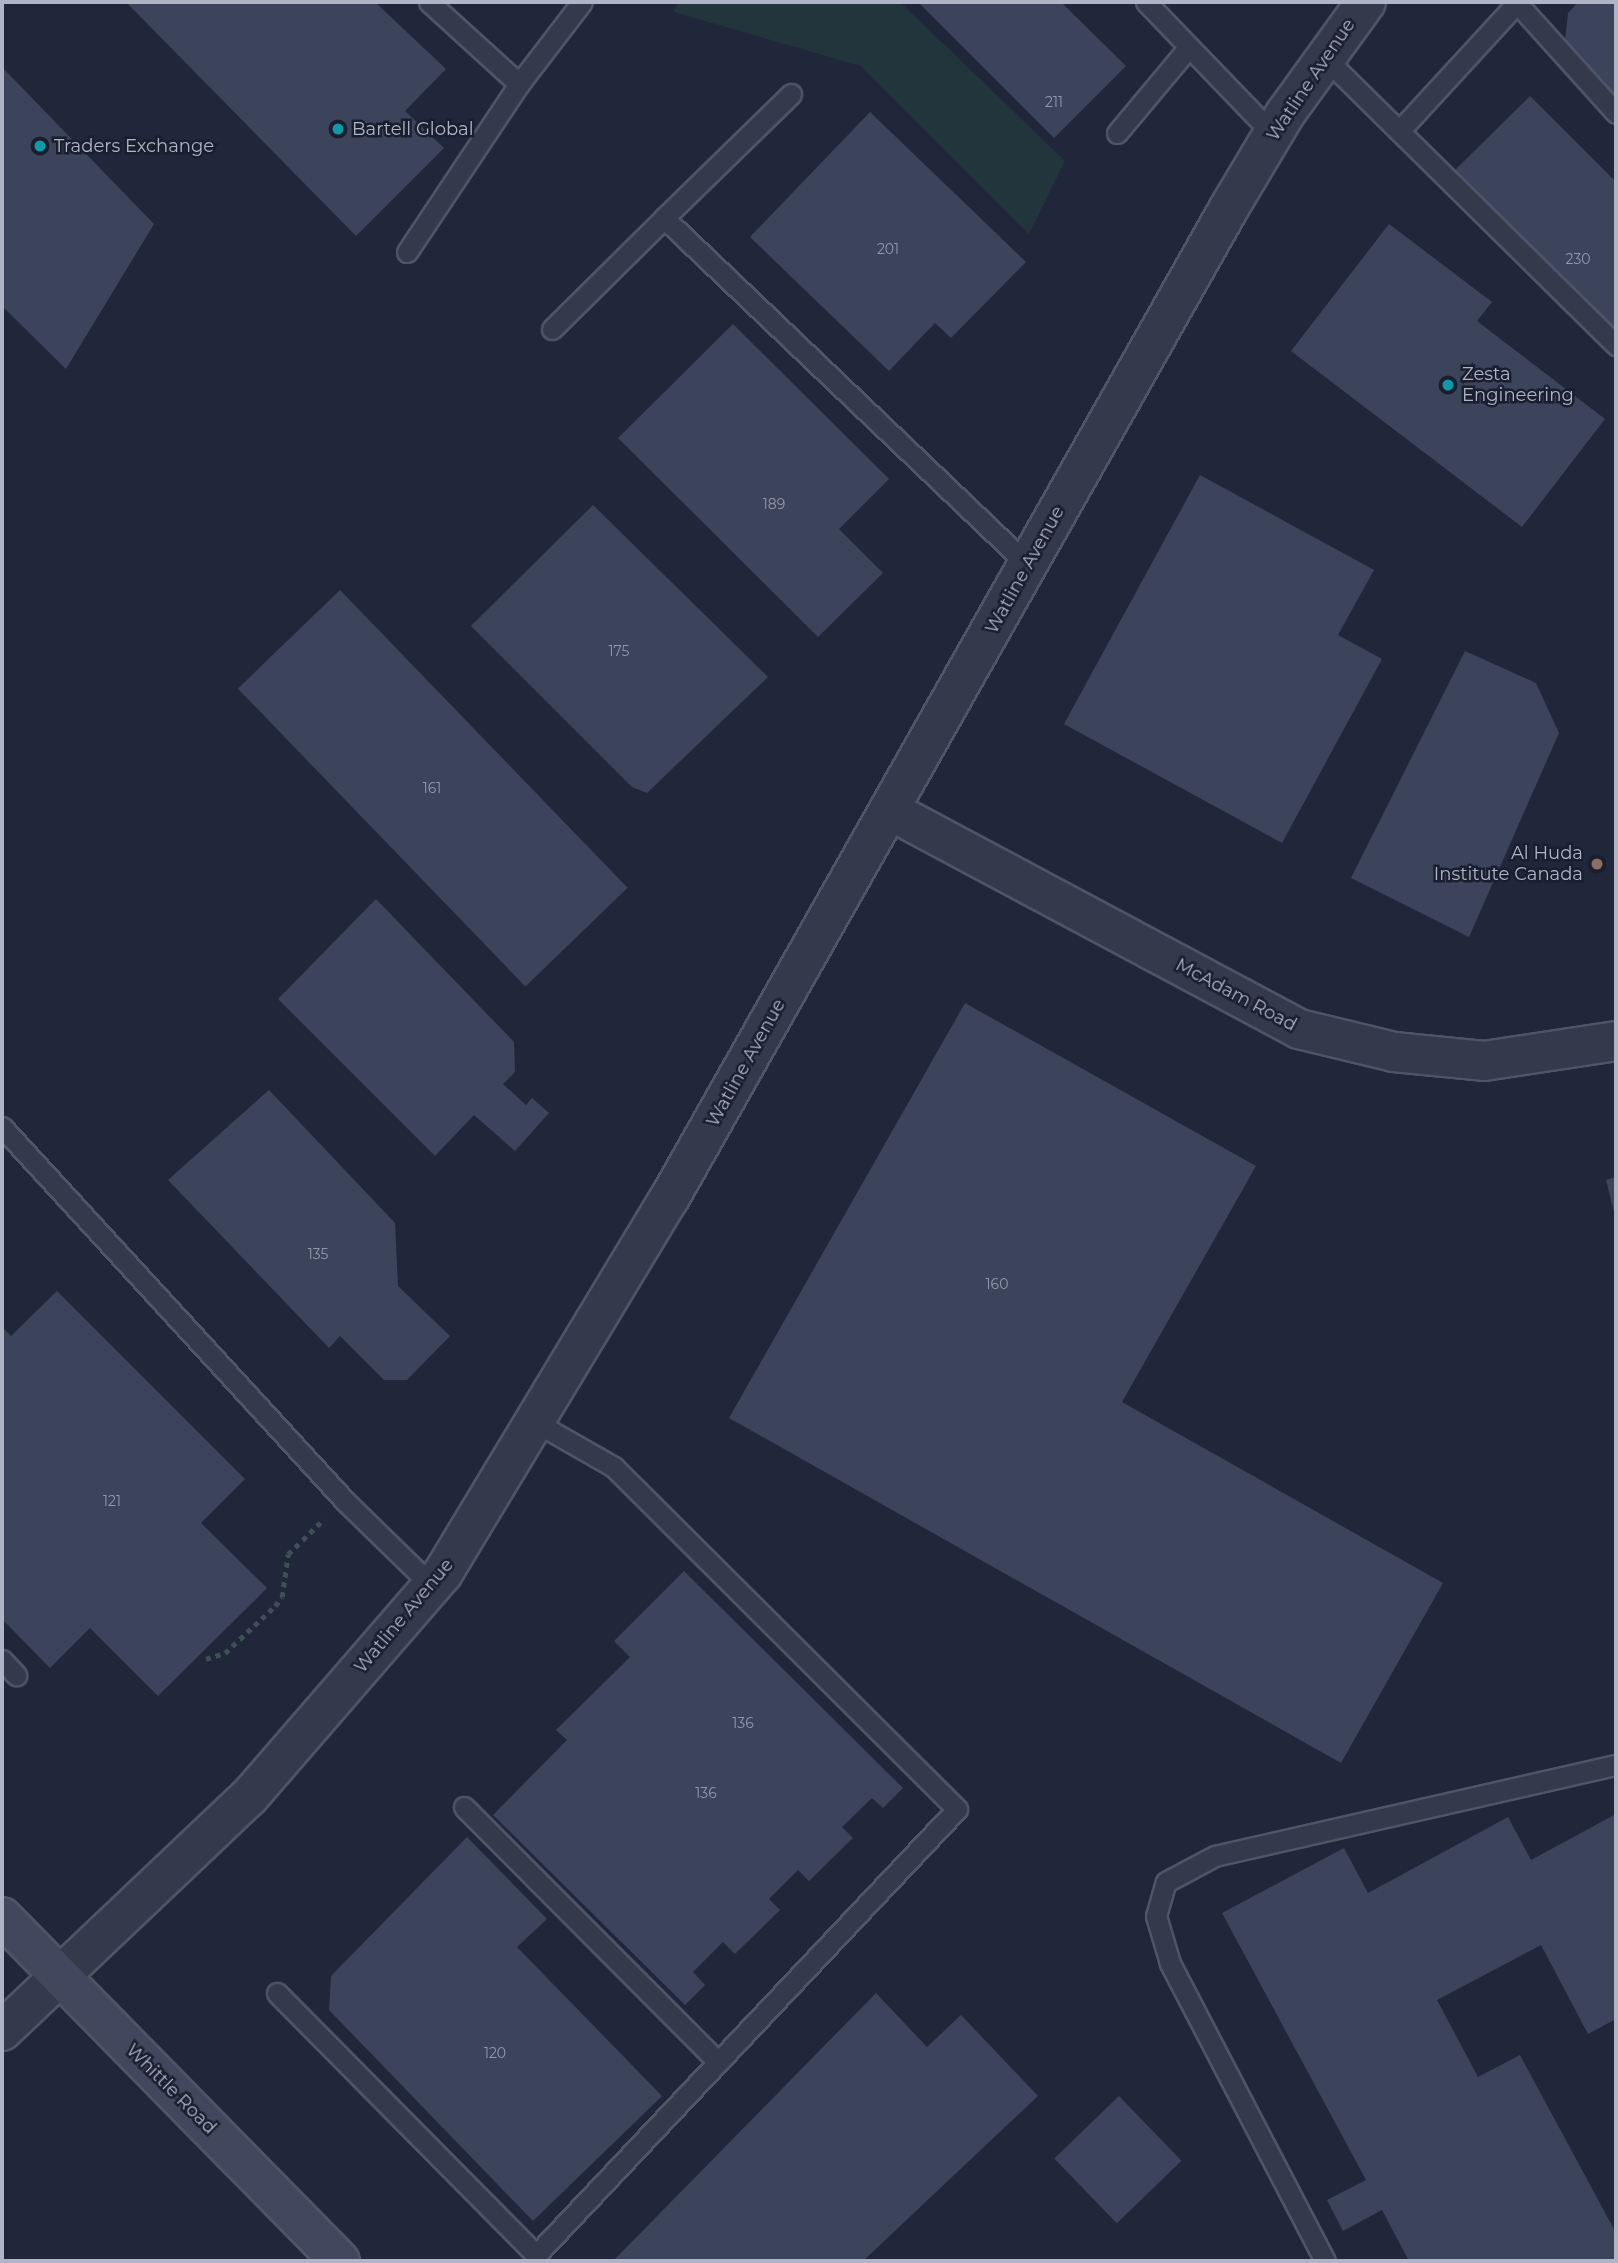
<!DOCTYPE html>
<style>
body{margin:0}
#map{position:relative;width:1618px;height:2263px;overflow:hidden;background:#20273b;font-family:Montserrat,sans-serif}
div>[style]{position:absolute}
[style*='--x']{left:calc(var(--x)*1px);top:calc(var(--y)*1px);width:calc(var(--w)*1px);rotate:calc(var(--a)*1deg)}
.green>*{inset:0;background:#22343c}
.building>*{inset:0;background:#3c445b;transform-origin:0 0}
.path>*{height:4.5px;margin-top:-2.25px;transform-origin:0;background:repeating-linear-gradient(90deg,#3d5056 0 5px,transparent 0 10px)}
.roads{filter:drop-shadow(2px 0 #4f5466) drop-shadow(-2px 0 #4f5466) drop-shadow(0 2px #4f5466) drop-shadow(0 -2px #4f5466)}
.lane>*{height:19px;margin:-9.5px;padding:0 9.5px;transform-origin:9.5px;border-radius:9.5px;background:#343a4b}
.street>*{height:38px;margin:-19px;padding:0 19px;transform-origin:19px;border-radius:19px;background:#343a4b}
.secondary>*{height:38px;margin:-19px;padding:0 19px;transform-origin:19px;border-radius:19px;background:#42475e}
.dots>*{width:19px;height:19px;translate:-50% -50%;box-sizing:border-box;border:4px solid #1a1f30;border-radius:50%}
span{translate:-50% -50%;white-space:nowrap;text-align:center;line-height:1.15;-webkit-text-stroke:5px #1a1f30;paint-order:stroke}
.number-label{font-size:14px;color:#9298ac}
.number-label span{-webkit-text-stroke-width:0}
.street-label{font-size:18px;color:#afb4c7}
.poi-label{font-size:18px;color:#afb4c7}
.left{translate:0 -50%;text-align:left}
.right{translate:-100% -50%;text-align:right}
.frame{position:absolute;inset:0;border:4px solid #afb4c7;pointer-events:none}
</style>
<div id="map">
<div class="green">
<i style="clip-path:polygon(678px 2px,900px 2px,1065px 161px,1029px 234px,861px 66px,674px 12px)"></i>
</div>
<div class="building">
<i style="clip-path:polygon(126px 2px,375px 2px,446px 69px,405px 111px,444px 148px,356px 236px)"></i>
<i style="clip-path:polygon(918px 2px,1061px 2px,1126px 66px,1054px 138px)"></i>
<i style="clip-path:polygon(1578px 2px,1616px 2px,1616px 97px,1565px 41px,1568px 13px)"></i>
<i style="clip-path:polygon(2px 67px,154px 224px,66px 369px,2px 306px)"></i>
<i style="clip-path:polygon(1530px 96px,1616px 182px,1616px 336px,1453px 172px)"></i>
<i style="clip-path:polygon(870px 112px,1026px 262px,951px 338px,935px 323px,889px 371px,750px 237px)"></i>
<i style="clip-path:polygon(1389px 224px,1492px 302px,1477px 321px,1605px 419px,1522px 527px,1291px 351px)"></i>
<i style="clip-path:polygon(733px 324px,889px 479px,839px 529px,883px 573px,818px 637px,618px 438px)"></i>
<i style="clip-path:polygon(1200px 475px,1374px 570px,1338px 635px,1382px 659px,1282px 843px,1064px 724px)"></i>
<i style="clip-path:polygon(593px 505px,768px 677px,647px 793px,632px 787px,471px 626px)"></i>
<i style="left:340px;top:590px;width:414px;height:142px;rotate:46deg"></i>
<i style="clip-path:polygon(1465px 651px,1536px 683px,1559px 733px,1469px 937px,1351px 878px)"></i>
<i style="clip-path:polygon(376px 899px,514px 1042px,515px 1072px,503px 1084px,526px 1105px,532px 1098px,549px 1113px,515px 1151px,474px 1115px,435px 1156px,278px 999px)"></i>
<i style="clip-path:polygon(965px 1003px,1256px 1166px,1122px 1402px,1443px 1583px,1341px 1763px,729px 1418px)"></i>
<i style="clip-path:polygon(269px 1090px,395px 1223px,398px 1286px,450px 1336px,407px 1380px,384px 1380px,340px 1336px,329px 1348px,168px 1180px)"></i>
<i style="clip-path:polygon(1616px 1177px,1616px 1216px,1615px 1216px,1606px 1180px)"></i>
<i style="clip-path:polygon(57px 1291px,245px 1479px,201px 1523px,267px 1588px,158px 1696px,90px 1628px,50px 1668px,2px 1619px,2px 1327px,11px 1336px)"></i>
<i style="clip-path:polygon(684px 1571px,903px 1788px,883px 1808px,872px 1798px,842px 1827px,853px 1838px,809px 1881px,798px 1870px,769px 1899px,780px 1910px,735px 1954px,723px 1942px,693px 1972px,705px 1985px,685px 2005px,493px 1815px,567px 1740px,556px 1730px,630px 1657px,614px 1641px)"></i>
<i style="clip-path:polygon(1616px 1814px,1616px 2019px,1588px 2034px,1541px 1945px,1437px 2000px,1478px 2077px,1520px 2055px,1616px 2233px,1616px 2261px,1409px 2261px,1382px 2210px,1343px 2231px,1327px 2200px,1366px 2180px,1222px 1913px,1344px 1848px,1368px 1893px,1508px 1817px,1531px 1860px)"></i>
<i style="clip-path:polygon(467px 1837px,547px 1919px,517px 1947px,662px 2096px,533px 2221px,329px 2010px,331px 1976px)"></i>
<i style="clip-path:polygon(876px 1993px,927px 2047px,961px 2015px,1038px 2096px,863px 2261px,613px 2261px)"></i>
<i style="left:1119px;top:2096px;width:90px;height:90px;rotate:46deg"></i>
</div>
<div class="path">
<i style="--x:206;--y:1659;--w:20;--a:-18"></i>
<i style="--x:225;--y:1653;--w:69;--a:-43.2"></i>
<i style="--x:275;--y:1606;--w:11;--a:-52"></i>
<i style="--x:282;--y:1597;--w:43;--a:-82.1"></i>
<i style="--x:288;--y:1554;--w:50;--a:-44.2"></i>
</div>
<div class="roads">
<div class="lane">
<i style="--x:429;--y:2;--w:122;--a:42.3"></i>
<i style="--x:519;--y:84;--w:103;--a:-52.5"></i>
<i style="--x:1146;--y:2;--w:185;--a:46.1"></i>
<i style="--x:1516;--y:2;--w:149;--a:48"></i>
<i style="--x:1325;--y:58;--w:409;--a:44.6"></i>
<i style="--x:791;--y:94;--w:177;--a:135.7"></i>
<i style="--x:664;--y:218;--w:503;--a:43.63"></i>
<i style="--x:1401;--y:129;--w:171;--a:-47.4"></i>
<i style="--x:1117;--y:133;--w:112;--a:-50.1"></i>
<i style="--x:407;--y:252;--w:202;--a:-56.3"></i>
<i style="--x:552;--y:329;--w:158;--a:-44.7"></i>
<i style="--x:2;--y:1127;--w:509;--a:47.47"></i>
<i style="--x:346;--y:1502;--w:120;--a:44.3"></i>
<i style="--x:2;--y:1660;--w:21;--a:47"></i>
<i style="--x:464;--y:1807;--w:360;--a:45.1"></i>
<i style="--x:277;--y:1993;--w:368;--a:45.3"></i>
<i style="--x:536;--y:2255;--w:613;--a:-46.65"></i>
<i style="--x:957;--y:1809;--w:484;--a:-135.1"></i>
<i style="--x:614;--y:1467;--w:89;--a:-150.3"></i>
<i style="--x:1325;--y:2261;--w:336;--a:-117.5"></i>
<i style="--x:1170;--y:1963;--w:49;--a:-106.6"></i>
<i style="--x:1156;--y:1916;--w:35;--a:-74"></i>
<i style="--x:1166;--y:1882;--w:55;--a:-28"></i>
<i style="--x:1215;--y:1856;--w:411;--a:-12.8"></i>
</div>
<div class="street">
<i style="--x:889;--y:810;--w:465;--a:28.1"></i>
<i style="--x:1299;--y:1029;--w:98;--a:13.6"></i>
<i style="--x:1394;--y:1052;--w:90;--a:5.7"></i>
<i style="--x:1484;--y:1061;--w:134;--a:-8.6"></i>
<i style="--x:2;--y:2031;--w:340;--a:-43.5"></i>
<i style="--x:249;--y:1797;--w:296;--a:-49.1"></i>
<i style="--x:443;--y:1573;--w:437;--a:-58.9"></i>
<i style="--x:669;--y:1199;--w:1138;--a:-60.53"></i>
<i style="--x:1229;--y:208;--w:109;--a:-59.2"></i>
<i style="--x:1285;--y:114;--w:138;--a:-54.1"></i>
</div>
<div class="secondary">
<i style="--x:2;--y:1917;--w:482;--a:45.5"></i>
</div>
</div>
<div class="dots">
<i style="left:338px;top:129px;background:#0f9aa8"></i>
<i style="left:40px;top:146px;background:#0f9aa8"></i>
<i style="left:1448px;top:385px;background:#0f9aa8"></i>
<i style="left:1597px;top:864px;background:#8d6e63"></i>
</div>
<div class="number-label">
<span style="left:1054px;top:102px">211</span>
<span style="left:888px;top:249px">201</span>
<span style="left:1578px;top:259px">230</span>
<span style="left:774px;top:504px">189</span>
<span style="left:619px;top:651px">175</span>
<span style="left:432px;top:788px">161</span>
<span style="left:318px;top:1254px">135</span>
<span style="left:997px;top:1284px">160</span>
<span style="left:112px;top:1501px">121</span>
<span style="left:743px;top:1723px">136</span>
<span style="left:706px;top:1793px">136</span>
<span style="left:495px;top:2053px">120</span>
</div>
<div class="street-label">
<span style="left:1311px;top:80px;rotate:-56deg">Watline Avenue</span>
<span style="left:1025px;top:570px;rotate:-61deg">Watline Avenue</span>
<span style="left:1236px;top:995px;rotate:28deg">McAdam Road</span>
<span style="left:746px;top:1063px;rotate:-61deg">Watline Avenue</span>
<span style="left:404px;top:1616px;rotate:-50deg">Watline Avenue</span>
<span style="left:171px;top:2089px;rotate:45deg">Whittle Road</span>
</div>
<div class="poi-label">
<span class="left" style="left:352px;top:129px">Bartell Global</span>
<span class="left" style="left:54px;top:146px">Traders Exchange</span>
<span class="left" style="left:1462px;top:385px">Zesta<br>Engineering</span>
<span class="right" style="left:1583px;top:864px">Al Huda<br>Institute Canada</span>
</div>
<div class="frame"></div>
</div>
